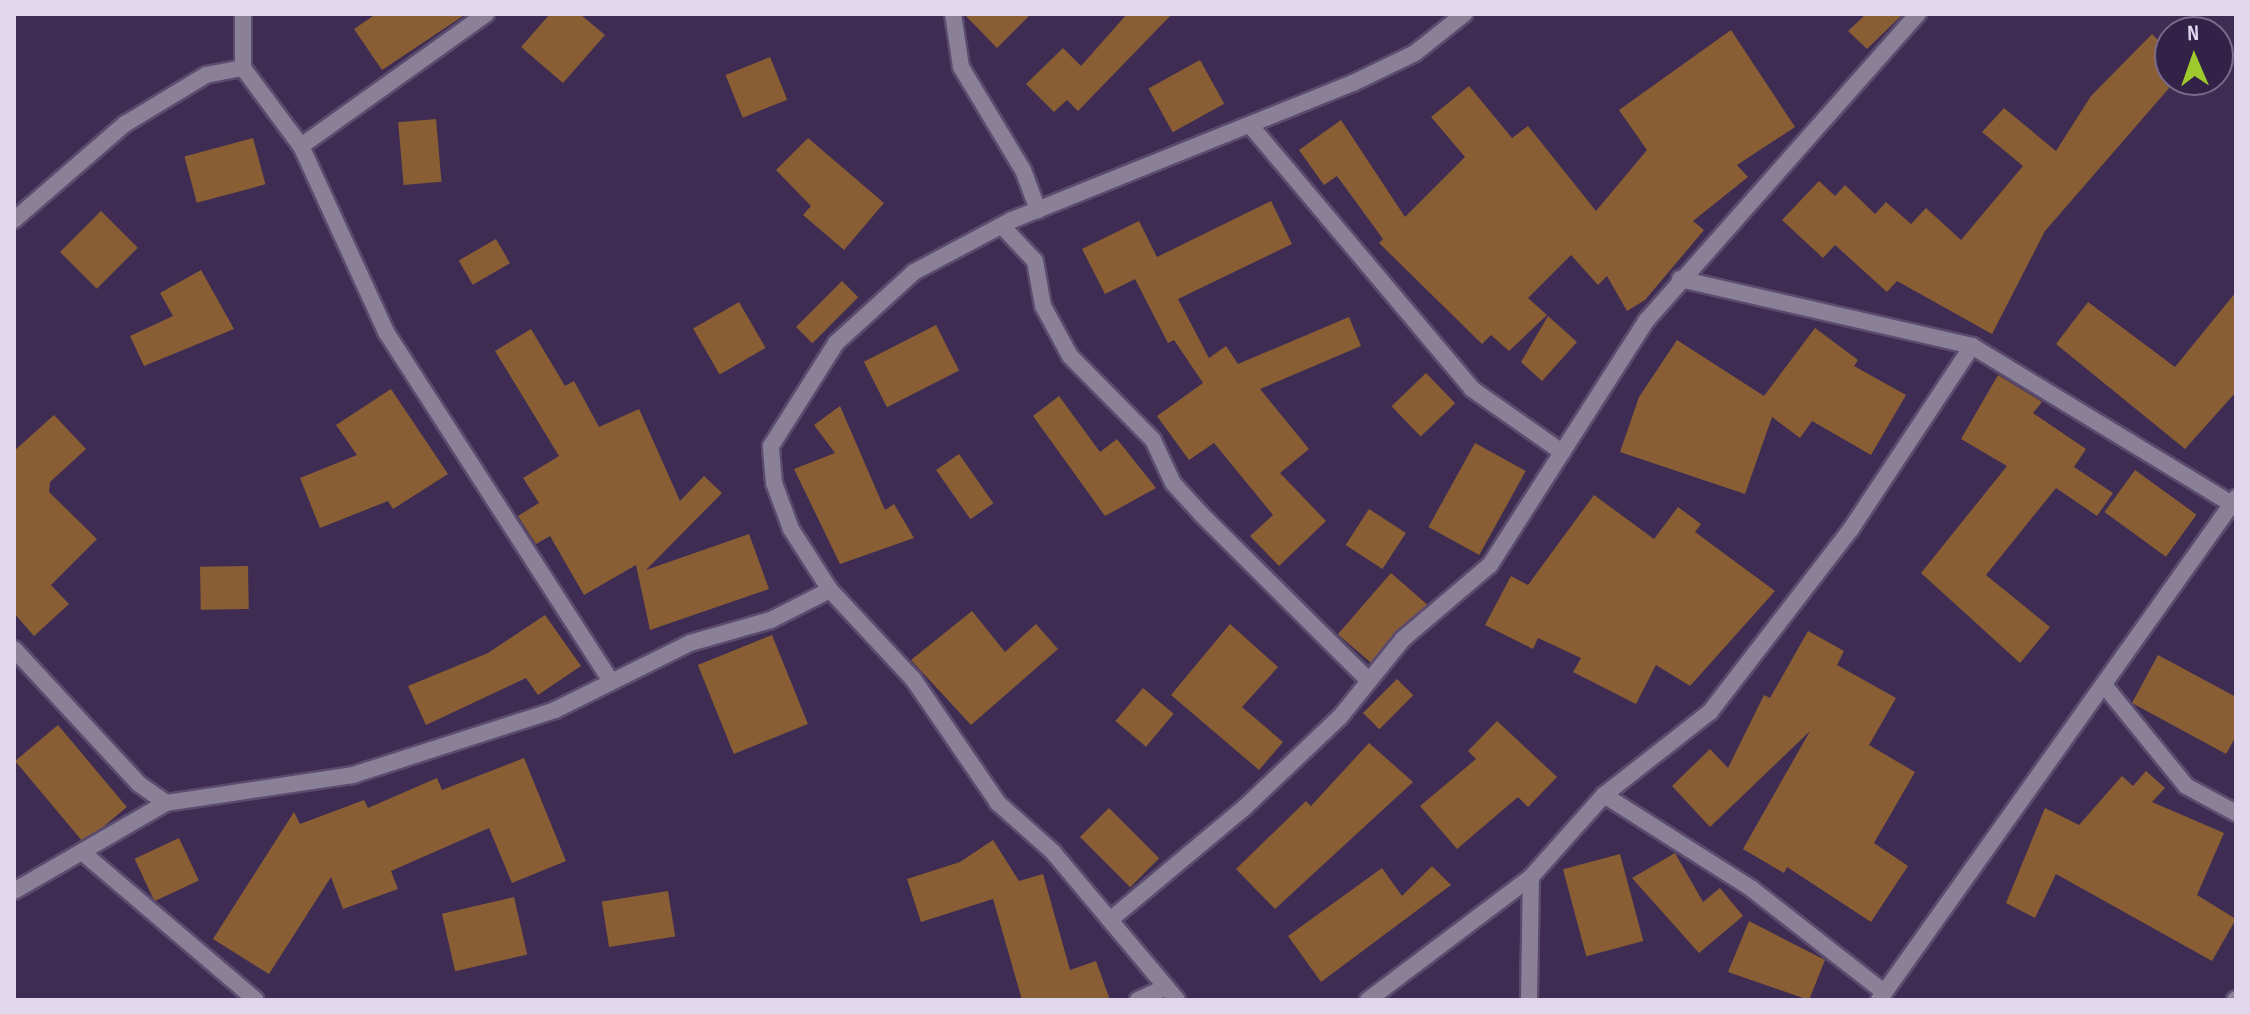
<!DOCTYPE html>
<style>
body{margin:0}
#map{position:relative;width:2250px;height:1014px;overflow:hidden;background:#3e2c52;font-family:"Sofia Sans Condensed",sans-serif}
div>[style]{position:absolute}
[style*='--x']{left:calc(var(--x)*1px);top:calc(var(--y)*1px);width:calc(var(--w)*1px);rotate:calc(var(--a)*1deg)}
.building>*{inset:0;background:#895e34;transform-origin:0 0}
.roads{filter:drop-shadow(2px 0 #5b4b6e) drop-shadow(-2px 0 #5b4b6e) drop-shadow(0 2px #5b4b6e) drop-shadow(0 -2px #5b4b6e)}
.minor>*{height:16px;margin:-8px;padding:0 8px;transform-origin:8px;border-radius:8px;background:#8a8097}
span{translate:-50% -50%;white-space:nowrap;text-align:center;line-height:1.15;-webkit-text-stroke:8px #332247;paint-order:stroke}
.frame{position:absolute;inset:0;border:16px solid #e0d6ee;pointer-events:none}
.north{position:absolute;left:2154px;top:16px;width:80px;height:80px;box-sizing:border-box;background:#332247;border:2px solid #786a8a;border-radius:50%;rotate:358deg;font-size:22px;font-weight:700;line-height:32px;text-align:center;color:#e0d6ee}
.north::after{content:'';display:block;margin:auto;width:28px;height:36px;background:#9fca2d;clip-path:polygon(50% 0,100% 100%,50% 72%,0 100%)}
</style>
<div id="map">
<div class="building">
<i style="clip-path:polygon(376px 14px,466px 14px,382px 70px,354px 29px)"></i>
<i style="clip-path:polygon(550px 14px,580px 14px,605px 35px,563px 83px,521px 47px)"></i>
<i style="clip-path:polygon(964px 14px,1031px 14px,997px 48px)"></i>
<i style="clip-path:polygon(1127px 14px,1172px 14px,1078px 111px,1067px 100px,1054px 112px,1026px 84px,1063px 48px,1081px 66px)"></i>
<i style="clip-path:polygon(1866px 14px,1903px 14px,1867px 49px,1848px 31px)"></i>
<i style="clip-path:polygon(1731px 30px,1795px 127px,1737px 165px,1748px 177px,1693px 221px,1704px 230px,1645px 300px,1627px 311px,1607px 276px,1598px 285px,1571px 255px,1528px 298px,1547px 315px,1509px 351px,1491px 335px,1482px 344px,1379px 243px,1383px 239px,1337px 176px,1324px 185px,1299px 150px,1341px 120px,1405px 217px,1465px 157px,1431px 117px,1469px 86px,1512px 138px,1528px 126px,1596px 211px,1647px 150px,1619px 110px)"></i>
<i style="clip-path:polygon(2152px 34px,2170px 52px,2170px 87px,2045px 231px,1992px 334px,1897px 281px,1887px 292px,1835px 245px,1823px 258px,1782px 220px,1819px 181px,1835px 196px,1845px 185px,1875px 214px,1886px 202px,1911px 224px,1926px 208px,1961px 240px,2023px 166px,1982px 132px,2004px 108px,2056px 151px,2091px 96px)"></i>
<i style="left:770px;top:57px;width:46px;height:48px;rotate:68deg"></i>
<i style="left:1200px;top:60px;width:50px;height:59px;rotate:61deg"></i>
<i style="left:436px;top:119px;width:63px;height:38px;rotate:85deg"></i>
<i style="left:253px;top:138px;width:48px;height:71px;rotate:75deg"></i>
<i style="clip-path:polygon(808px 138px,884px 203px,844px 250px,803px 215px,811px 206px,776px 170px)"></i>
<i style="clip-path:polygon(1271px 201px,1292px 244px,1178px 299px,1209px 358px,1226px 346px,1238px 364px,1349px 317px,1361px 346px,1260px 389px,1309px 449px,1280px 473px,1326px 521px,1279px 566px,1250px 536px,1273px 515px,1214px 443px,1189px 460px,1157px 416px,1203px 383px,1174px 340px,1168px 343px,1135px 279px,1105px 294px,1082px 249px,1139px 221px,1157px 257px)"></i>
<i style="left:101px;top:211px;width:52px;height:58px;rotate:45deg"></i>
<i style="left:496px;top:239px;width:28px;height:43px;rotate:60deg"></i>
<i style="clip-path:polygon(201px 270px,234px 329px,144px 366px,130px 336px,173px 316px,160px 293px)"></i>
<i style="left:842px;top:281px;width:23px;height:65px;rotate:45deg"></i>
<i style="clip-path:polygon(2236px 292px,2236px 392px,2185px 449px,2056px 344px,2088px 302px,2175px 367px)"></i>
<i style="left:739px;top:302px;width:53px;height:53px;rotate:60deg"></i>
<i style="clip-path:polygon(1548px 316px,1577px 342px,1542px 381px,1521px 362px)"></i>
<i style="left:936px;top:325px;width:51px;height:81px;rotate:63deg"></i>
<i style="clip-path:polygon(1815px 328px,1858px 360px,1854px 366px,1906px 395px,1871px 455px,1812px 421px,1800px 438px,1772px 417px,1745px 494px,1620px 452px,1639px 397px,1677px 340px,1764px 396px)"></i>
<i style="clip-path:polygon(531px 329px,565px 386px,574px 381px,599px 427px,639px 409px,680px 501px,704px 476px,722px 493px,646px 570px,749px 534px,769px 589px,650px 630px,636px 565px,584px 595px,550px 536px,536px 544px,518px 516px,539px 503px,523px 478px,559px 456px,495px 351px)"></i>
<i style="left:1426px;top:373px;width:42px;height:48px;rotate:46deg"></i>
<i style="clip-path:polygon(1998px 375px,2042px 402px,2033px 413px,2086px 449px,2074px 467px,2113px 493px,2097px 516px,2056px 488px,1986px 575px,2050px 627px,2020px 663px,1921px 573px,2007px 466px,1961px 439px)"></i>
<i style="clip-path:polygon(391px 389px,448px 474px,393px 509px,388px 501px,320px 528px,300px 478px,357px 455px,336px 425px)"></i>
<i style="clip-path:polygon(1059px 396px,1100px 452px,1117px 439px,1156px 488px,1105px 516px,1033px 416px)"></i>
<i style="clip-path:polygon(840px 406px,885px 510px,894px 504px,914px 538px,840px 564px,794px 469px,835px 453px,814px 425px)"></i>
<i style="clip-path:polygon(54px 415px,86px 449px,50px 482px,49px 492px,97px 539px,51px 585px,69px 604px,34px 636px,14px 613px,14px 451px)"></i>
<i style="left:1475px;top:443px;width:58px;height:96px;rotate:29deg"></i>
<i style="left:959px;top:454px;width:60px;height:28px;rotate:55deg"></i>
<i style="left:2135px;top:470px;width:76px;height:52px;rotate:36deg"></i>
<i style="clip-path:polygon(1594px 495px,1654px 539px,1678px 507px,1701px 524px,1695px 532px,1775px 591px,1690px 686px,1656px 665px,1636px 704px,1573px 672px,1581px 658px,1538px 638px,1533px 649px,1485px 625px,1511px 576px,1528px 585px)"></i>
<i style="left:1369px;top:509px;width:44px;height:43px;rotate:33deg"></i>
<i style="left:248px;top:566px;width:43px;height:48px;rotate:89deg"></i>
<i style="left:1391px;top:573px;width:48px;height:81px;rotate:41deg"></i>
<i style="clip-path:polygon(972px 611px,1005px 652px,1036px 624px,1058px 649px,971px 725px,911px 660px)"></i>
<i style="clip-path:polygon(545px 615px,581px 666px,538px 695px,526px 678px,426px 725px,408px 686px,488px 653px)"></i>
<i style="clip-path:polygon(1230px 624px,1278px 667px,1242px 707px,1283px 742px,1259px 770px,1171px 695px)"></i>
<i style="clip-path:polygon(1808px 631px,1844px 651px,1837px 665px,1896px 698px,1869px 745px,1915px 772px,1874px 843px,1908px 866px,1871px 922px,1787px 867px,1784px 873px,1743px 849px,1810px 731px,1710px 827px,1672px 786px,1710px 749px,1728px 768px,1764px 695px,1770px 698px)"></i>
<i style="left:772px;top:635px;width:96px;height:80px;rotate:68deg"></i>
<i style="clip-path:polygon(2158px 655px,2236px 697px,2236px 736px,2226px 754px,2132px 703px)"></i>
<i style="left:1397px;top:679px;width:23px;height:48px;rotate:45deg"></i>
<i style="left:1143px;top:688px;width:40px;height:43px;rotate:40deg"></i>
<i style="clip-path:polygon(1497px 721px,1557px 777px,1528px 807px,1518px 797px,1457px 849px,1420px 806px,1476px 759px,1468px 751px)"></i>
<i style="left:58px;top:725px;width:107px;height:56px;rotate:50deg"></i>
<i style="clip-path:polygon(1369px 743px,1413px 782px,1275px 909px,1236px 869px,1306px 801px,1311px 806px)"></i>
<i style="clip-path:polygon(524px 758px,566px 861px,512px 883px,489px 828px,391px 871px,398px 889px,343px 909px,331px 877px,269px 974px,213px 939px,294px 812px,300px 824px,364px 800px,368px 808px,437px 778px,442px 790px)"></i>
<i style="clip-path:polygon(2146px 771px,2165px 788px,2152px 802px,2224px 833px,2197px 895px,2236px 919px,2212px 961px,2056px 874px,2035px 918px,2006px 903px,2045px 808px,2079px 825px,2122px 776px,2133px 786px)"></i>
<i style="left:1109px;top:808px;width:71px;height:41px;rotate:45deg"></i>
<i style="left:179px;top:838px;width:47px;height:49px;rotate:65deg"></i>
<i style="clip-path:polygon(993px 840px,1019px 881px,1043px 874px,1070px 970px,1096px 961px,1110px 1000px,1022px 1000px,993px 899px,921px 922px,907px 879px,960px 862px)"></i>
<i style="clip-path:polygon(1675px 853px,1703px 902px,1720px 888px,1743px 916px,1699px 953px,1632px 878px)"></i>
<i style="left:1620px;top:854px;width:90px;height:59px;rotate:75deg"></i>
<i style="clip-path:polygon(1432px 866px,1451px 885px,1321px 982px,1288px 936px,1382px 868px,1402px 896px)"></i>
<i style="left:668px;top:891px;width:46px;height:67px;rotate:81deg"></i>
<i style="left:514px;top:897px;width:59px;height:74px;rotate:77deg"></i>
<i style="clip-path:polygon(1749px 921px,1825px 960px,1809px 1000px,1728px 972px)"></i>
</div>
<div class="roads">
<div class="minor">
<i style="--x:243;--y:14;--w:54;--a:90"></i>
<i style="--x:243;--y:68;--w:97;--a:53.4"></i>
<i style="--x:301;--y:146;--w:205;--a:65.4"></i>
<i style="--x:386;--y:332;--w:414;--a:57.2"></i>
<i style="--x:953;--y:14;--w:54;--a:81.4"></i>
<i style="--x:961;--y:67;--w:120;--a:59"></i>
<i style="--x:1023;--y:170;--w:43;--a:69.4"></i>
<i style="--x:1250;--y:125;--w:345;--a:49.9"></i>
<i style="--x:1472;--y:389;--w:110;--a:35"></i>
<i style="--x:301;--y:146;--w:227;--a:-35.5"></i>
<i style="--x:14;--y:220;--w:147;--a:-40.9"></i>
<i style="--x:125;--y:124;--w:95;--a:-31.2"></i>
<i style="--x:206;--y:75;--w:38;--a:-11"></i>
<i style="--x:1002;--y:226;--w:48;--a:46.7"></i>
<i style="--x:1035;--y:261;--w:46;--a:79.9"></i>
<i style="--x:1043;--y:306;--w:57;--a:61.6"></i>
<i style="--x:1070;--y:356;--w:118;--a:45.3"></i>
<i style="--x:1153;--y:440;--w:47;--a:65.1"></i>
<i style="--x:1173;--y:483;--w:43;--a:47.8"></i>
<i style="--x:1202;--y:515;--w:235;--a:44.8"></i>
<i style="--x:1680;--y:279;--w:300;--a:12.9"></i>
<i style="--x:1972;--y:346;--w:304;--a:31.3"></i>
<i style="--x:14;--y:649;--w:184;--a:47.2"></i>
<i style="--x:139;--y:784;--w:33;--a:35"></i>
<i style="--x:166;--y:803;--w:189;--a:-8.5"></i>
<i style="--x:353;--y:775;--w:212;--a:-17.8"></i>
<i style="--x:555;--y:710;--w:151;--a:-26.4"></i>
<i style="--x:690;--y:643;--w:84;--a:-15.9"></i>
<i style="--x:771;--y:620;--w:66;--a:-27"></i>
<i style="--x:2104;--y:685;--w:130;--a:50.9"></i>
<i style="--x:2186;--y:786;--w:57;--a:28.4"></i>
<i style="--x:1604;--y:795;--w:175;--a:32.4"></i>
<i style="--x:1752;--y:889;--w:167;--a:38"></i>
<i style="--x:82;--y:852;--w:228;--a:40.4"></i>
<i style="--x:14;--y:891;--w:176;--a:-30.1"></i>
<i style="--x:1110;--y:920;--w:175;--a:-39.9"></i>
<i style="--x:1244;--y:808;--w:132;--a:-43.5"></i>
<i style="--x:1340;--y:717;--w:100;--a:-51.1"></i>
<i style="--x:1403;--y:639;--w:114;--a:-40.4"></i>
<i style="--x:1490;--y:565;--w:290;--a:-57.4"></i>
<i style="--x:1646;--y:321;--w:410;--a:-48.5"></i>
<i style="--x:1138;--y:1000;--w:31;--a:-25"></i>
<i style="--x:1177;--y:1000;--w:193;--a:-130"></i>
<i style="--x:1053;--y:852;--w:74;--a:-138.3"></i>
<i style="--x:998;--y:803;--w:150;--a:-124.4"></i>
<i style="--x:913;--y:679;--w:122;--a:-133"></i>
<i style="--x:830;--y:590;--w:72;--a:-122.6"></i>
<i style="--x:791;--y:529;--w:49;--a:-110.3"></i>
<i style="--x:774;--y:483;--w:37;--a:-95"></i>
<i style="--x:771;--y:446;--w:122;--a:-57.7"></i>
<i style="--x:836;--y:343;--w:105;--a:-42.3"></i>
<i style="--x:914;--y:272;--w:111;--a:-28"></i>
<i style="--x:1012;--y:220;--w:367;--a:-21.9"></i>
<i style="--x:1353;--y:83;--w:69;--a:-25.8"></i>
<i style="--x:1415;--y:53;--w:63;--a:-38.5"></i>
<i style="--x:1368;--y:1000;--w:204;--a:-37"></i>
<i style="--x:1531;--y:877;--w:110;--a:-48.3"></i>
<i style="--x:1604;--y:795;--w:135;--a:-38.1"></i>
<i style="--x:1710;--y:712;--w:231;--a:-52.4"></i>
<i style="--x:1851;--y:529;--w:219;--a:-56.5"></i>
<i style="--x:1529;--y:1000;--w:123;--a:-89.1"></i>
<i style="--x:1879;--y:1000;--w:616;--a:-54.58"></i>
<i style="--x:2235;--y:1000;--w:1;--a:-45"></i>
</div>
</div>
<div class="frame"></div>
<div class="north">N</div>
</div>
